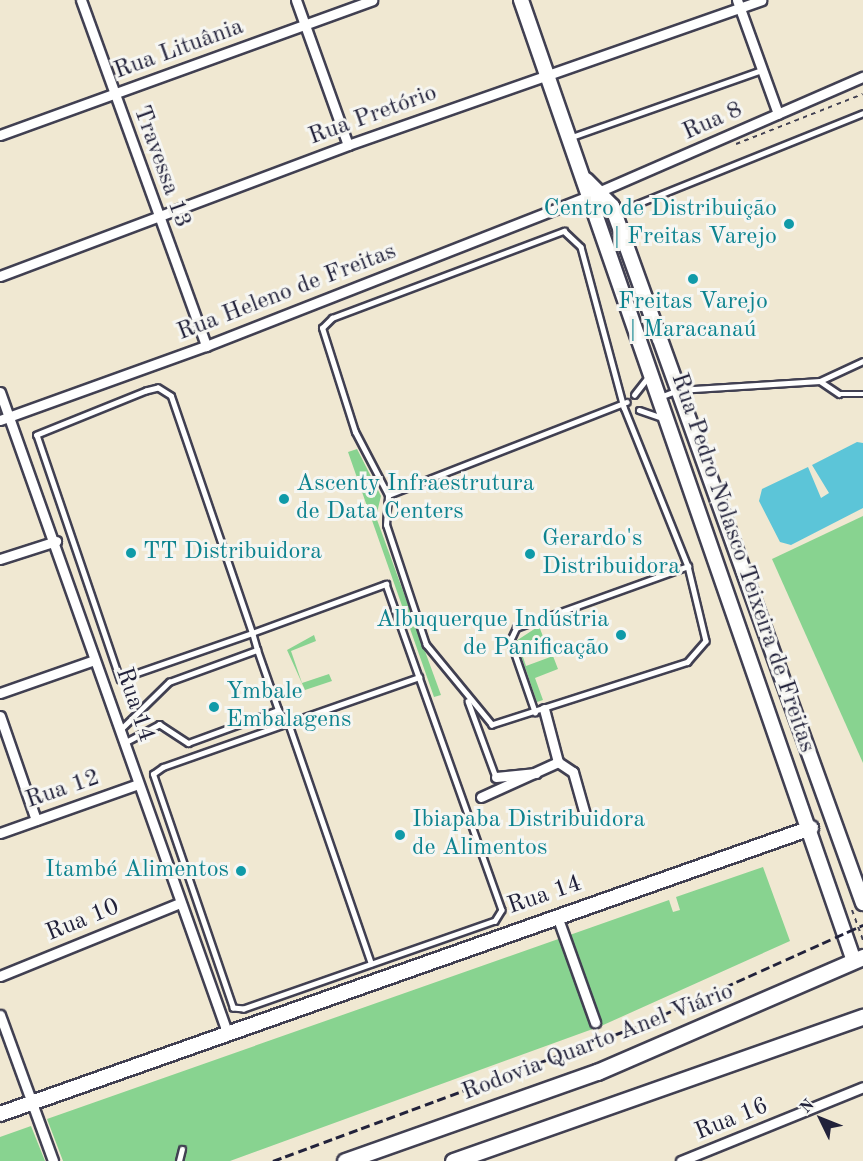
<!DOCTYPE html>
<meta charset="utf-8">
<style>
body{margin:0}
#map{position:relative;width:863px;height:1161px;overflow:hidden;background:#f0e8d2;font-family:"Old Standard TT",serif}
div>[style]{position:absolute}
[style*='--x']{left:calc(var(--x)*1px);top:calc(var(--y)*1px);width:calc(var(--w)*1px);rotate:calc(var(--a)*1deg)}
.green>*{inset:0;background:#88d390}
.water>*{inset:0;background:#5cc5d8}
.path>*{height:2px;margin-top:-1px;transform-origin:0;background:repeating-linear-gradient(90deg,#414052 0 4.5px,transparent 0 9px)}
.roads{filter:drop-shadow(2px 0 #414052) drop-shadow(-2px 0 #414052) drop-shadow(0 2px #414052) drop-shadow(0 -2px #414052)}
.service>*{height:4.5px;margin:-2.25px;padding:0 2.25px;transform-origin:2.25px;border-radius:2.25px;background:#fff}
.minor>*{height:9px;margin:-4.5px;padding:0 4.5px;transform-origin:4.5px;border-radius:4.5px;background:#fff}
.secondary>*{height:14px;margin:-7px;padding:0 7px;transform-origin:7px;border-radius:7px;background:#fff}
.trunk>*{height:15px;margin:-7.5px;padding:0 7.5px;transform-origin:7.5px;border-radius:7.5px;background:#fff}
.rail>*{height:3px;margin-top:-1.5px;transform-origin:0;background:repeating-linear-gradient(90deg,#22223b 0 9px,transparent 0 13.5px)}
.dots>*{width:16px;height:16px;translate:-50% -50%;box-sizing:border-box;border:3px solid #f6f6f2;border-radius:50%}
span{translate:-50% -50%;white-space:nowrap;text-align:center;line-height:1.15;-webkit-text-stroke:6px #f6f6f2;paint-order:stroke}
.street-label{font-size:24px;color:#22223b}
.culture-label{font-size:24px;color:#0d838f}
.right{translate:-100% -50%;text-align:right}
.left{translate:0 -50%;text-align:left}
.north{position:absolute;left:791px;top:1089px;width:60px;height:60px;-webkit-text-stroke:4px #f6f6f2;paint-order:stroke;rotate:313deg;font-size:16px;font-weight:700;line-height:24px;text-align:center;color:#22223b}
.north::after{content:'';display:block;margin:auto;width:21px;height:27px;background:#22223b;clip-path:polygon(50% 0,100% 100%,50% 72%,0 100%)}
</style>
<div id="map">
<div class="green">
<i style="clip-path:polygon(357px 449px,381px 496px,376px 517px,441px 695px,434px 697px,348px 452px)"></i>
<i style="clip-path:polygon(863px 516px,863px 763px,772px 559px)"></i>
<i style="clip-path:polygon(539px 626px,544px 639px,520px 648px,526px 666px,553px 656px,558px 669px,535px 678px,543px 700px,537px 702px,516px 641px)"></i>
<i style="clip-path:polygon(314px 635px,316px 641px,291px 651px,302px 683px,329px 674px,332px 681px,305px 690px,287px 650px)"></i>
<i style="clip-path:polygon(763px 867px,790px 941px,601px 1026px,230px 1161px,63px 1161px,47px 1119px,669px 900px,673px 912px,680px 910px,676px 897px)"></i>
<i style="clip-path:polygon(31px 1126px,45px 1161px,0 1161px,0 1137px)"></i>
</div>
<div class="water">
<i style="clip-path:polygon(857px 442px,863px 443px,863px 508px,791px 545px,780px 542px,759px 501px,762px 489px,808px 467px,821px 498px,829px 493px,812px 465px)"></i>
</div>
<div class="path">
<i style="--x:736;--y:144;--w:136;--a:-21.5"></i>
<i style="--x:852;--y:910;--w:33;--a:70"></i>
</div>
<div class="roads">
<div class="service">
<i style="--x:569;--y:138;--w:205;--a:-19.4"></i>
<i style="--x:617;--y:212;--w:265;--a:-21.9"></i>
<i style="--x:564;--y:231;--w:23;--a:43"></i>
<i style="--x:581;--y:247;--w:166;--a:75"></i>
<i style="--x:624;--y:407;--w:171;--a:68.1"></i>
<i style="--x:688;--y:566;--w:77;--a:76.5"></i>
<i style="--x:706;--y:641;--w:28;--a:131"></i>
<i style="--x:688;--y:662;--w:206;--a:162.2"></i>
<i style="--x:492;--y:725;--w:104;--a:-129.5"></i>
<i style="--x:426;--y:645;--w:126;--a:-108.4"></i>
<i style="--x:386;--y:525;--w:30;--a:-86"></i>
<i style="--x:388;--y:495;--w:71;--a:-117.6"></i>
<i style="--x:355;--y:432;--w:109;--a:-107.6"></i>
<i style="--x:322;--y:328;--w:14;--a:-45"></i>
<i style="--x:332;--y:318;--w:248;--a:-20.6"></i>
<i style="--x:820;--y:381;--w:23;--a:34"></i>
<i style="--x:839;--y:394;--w:24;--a:0"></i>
<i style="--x:634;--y:395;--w:23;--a:-52"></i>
<i style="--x:660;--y:397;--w:19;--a:-21"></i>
<i style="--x:678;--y:390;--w:142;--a:-3.6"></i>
<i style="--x:820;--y:381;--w:47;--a:-24.9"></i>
<i style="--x:639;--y:410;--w:24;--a:19"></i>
<i style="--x:388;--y:495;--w:256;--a:-21.3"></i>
<i style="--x:468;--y:701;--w:81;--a:69.8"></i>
<i style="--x:535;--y:713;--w:76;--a:-109.1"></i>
<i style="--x:510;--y:641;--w:14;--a:-65"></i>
<i style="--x:516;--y:628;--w:183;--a:-19.8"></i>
<i style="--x:120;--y:730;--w:69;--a:-44.4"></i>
<i style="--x:169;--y:682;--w:94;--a:-20"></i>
<i style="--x:124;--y:743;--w:40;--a:-28"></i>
<i style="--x:159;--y:724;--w:35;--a:33"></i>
<i style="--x:188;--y:743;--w:96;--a:-20.1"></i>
<i style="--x:371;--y:964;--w:255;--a:-109"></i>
<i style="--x:288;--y:723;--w:16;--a:-128"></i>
<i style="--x:278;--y:710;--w:64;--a:-109.3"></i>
<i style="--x:257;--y:650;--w:18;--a:-106"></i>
<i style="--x:252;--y:633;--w:250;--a:-108.9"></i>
<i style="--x:171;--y:396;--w:15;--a:-148"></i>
<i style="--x:158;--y:388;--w:12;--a:166"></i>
<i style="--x:146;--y:391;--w:118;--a:158"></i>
<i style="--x:37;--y:435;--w:258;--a:71.2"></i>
<i style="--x:120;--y:679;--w:140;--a:-19.2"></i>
<i style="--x:252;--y:633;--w:143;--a:-20.1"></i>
<i style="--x:386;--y:584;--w:99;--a:70.5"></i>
<i style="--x:419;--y:677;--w:247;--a:70.4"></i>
<i style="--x:502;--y:910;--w:13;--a:122"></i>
<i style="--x:495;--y:921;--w:266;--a:160.7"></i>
<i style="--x:244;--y:1009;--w:11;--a:-175"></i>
<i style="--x:233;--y:1008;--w:247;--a:-108.9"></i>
<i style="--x:153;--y:774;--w:12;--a:-35"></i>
<i style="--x:163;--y:767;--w:133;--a:-19.4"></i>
<i style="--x:288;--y:723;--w:139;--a:-19.3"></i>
<i style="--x:179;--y:1161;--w:12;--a:-76"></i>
</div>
<div class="minor">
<i style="--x:81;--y:0;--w:368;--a:70.1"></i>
<i style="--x:296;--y:0;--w:154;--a:70.3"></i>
<i style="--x:737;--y:0;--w:121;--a:70.2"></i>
<i style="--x:0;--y:135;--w:396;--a:-19.9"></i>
<i style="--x:0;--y:276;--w:372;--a:-20.6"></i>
<i style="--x:348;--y:145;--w:438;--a:-19.3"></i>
<i style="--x:0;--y:392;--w:679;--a:70.47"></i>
<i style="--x:0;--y:420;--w:219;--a:-19.8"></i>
<i style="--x:206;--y:346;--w:421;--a:-21.4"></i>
<i style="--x:598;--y:192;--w:289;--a:-23.5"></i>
<i style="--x:0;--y:559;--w:59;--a:-17.8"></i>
<i style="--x:0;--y:693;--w:100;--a:-19.3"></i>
<i style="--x:544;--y:709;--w:55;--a:75.2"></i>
<i style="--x:558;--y:762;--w:18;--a:34"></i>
<i style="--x:573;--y:772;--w:48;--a:74.2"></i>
<i style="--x:0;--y:716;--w:110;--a:70.9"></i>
<i style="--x:496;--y:777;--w:40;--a:-5.7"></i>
<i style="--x:481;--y:797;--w:85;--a:-24.4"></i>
<i style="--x:0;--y:833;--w:146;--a:-19.5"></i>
<i style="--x:557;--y:916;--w:113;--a:70.3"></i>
<i style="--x:0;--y:976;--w:194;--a:-22.1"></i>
<i style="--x:0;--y:1015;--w:155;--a:70"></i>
<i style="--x:681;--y:1161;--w:196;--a:-22.1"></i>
</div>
<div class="secondary">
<i style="--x:521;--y:0;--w:1017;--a:70.89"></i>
<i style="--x:586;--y:180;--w:37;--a:45"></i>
<i style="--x:612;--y:206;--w:741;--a:70.2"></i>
<i style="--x:0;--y:1114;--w:860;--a:-19.43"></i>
</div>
<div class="trunk">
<i style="--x:345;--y:1161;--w:267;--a:-19.5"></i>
<i style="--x:597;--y:1072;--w:290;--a:-23.4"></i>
<i style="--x:453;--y:1161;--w:435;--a:-19.4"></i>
</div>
</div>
<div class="rail">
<i style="--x:273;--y:1161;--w:389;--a:-20.3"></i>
<i style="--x:638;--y:1026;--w:247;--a:-24.2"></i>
</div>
<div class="dots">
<i style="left:789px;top:224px;background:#0f9aa8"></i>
<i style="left:693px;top:279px;background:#0f9aa8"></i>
<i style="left:284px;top:499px;background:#0f9aa8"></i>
<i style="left:131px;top:553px;background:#0f9aa8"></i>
<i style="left:530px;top:554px;background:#0f9aa8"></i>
<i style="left:621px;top:635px;background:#0f9aa8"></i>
<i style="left:214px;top:707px;background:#0f9aa8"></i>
<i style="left:400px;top:835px;background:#0f9aa8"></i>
<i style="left:241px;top:871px;background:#0f9aa8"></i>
</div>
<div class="street-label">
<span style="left:179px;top:50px;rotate:-20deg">Rua Lituânia</span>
<span style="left:373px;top:116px;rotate:-20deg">Rua Pretório</span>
<span style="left:713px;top:122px;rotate:-24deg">Rua 8</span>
<span style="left:161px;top:167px;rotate:70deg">Travessa 13</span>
<span style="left:287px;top:293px;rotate:-21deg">Rua Heleno de Freitas</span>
<span style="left:742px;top:563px;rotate:71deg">Rua Pedro Nolasco Teixeira de Freitas</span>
<span style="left:134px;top:705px;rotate:71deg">Rua 14</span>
<span style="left:63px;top:790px;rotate:-19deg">Rua 12</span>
<span style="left:545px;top:896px;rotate:-19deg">Rua 14</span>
<span style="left:83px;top:921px;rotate:-22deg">Rua 10</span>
<span style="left:598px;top:1043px;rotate:-21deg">Rodovia Quarto Anel Viário</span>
<span style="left:732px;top:1120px;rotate:-22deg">Rua 16</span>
</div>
<div class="culture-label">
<span class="right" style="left:777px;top:224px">Centro de Distribuição<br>| Freitas Varejo</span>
<span style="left:693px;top:317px">Freitas Varejo<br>| Maracanaú</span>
<span class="left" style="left:296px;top:499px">Ascenty Infraestrutura<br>de Data Centers</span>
<span class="left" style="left:542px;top:554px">Gerardo's<br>Distribuidora</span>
<span class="left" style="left:143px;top:553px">TT Distribuidora</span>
<span class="right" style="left:609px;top:635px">Albuquerque Indústria<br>de Panificação</span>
<span class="left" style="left:226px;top:707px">Ymbale<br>Embalagens</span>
<span class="left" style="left:412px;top:835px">Ibiapaba Distribuidora<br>de Alimentos</span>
<span class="right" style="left:229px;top:871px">Itambé Alimentos</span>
</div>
<div class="north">N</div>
</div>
